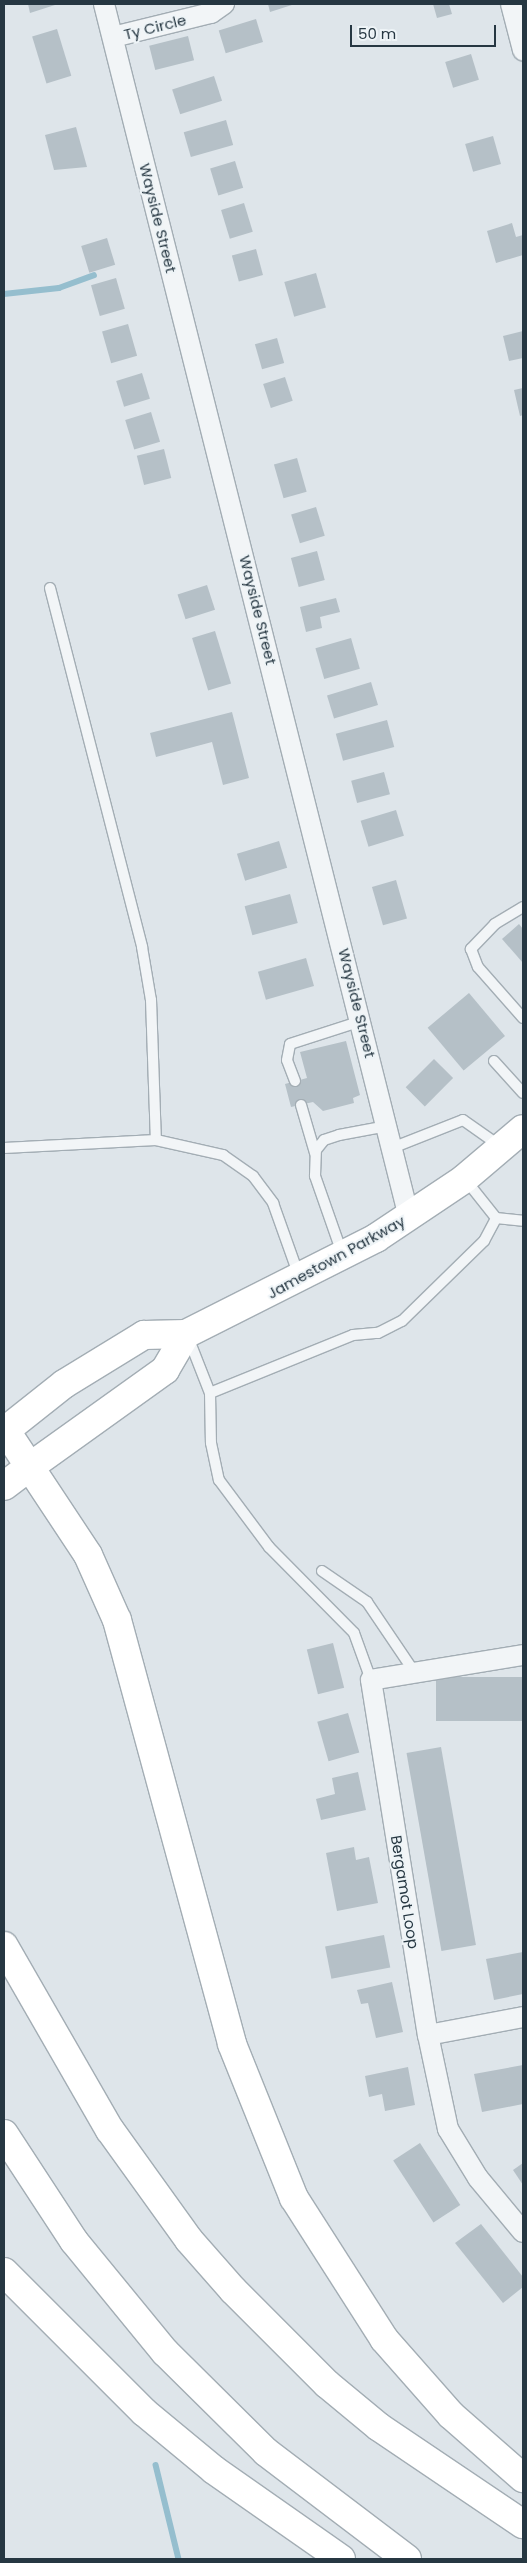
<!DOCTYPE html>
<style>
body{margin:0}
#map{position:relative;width:527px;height:2563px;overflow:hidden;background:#dee5ea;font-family:Poppins,sans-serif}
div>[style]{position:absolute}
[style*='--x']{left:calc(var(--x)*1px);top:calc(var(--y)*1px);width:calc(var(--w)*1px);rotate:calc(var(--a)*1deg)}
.stream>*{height:5.5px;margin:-2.75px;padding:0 2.75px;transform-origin:2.75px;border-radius:2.75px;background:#95bece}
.building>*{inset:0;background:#b5c0c7;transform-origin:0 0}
.roads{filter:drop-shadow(1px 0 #a3adb4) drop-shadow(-1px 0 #a3adb4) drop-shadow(0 1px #a3adb4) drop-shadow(0 -1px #a3adb4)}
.lane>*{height:10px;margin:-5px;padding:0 5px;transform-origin:5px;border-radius:5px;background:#f2f5f7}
.street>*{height:20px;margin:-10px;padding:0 10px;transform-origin:10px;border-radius:10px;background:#f2f5f7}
.secondary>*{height:28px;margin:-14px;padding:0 14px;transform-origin:14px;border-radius:14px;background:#fff}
.primary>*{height:28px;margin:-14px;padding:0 14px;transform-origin:14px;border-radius:14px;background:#fff}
.highway>*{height:28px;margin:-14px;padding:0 14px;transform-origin:14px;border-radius:14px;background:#fff}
span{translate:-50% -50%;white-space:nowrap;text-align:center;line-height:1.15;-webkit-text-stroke:4px #eef4f7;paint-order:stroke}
.street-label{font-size:15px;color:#263742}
.frame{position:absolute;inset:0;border:5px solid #263742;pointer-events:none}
.scale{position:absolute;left:350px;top:25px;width:146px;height:22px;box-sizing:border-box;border:2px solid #263742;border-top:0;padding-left:6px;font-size:15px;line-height:18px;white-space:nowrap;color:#263742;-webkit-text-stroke:4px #eef4f7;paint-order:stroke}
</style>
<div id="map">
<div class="stream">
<i style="--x:4;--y:294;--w:55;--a:-6.2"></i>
<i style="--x:59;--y:288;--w:37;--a:-20"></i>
<i style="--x:156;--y:2465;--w:97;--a:76.3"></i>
</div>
<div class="building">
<i style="clip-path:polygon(28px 4px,55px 4px,55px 5px,30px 13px)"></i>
<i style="clip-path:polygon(268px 4px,295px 4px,270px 12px)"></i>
<i style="clip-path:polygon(433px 4px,449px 4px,452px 14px,437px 18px)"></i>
<i style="left:256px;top:19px;width:24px;height:39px;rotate:73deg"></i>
<i style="left:57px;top:29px;width:49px;height:26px;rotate:73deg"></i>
<i style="left:188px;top:36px;width:25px;height:40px;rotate:76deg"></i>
<i style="left:471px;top:54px;width:27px;height:27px;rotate:73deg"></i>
<i style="left:214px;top:76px;width:26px;height:44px;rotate:72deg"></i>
<i style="left:226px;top:120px;width:26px;height:44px;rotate:74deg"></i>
<i style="clip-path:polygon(76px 127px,87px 167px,54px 170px,45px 135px)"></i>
<i style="left:493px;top:136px;width:29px;height:29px;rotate:74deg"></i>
<i style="left:235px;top:161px;width:28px;height:26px;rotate:73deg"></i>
<i style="left:244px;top:203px;width:30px;height:24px;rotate:73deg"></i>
<i style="clip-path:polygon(512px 223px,516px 237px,523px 235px,523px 255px,496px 263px,487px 231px)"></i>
<i style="left:107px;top:238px;width:28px;height:27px;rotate:73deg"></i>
<i style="left:256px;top:249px;width:27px;height:25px;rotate:75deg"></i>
<i style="left:316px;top:273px;width:36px;height:33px;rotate:74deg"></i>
<i style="left:116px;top:278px;width:32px;height:26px;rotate:74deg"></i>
<i style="left:128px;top:324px;width:33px;height:27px;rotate:74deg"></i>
<i style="clip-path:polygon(523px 331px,523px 358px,509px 361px,503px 336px)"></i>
<i style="left:277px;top:338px;width:26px;height:23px;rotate:74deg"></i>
<i style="left:142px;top:373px;width:27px;height:27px;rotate:73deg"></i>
<i style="left:285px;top:377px;width:25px;height:23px;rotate:72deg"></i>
<i style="clip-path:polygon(523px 388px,523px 415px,520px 416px,514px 390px)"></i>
<i style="left:151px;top:412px;width:31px;height:27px;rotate:73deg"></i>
<i style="left:164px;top:449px;width:30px;height:28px;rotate:76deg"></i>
<i style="left:297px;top:458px;width:35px;height:24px;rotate:74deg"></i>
<i style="left:316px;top:507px;width:30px;height:26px;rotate:73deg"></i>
<i style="left:317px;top:551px;width:30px;height:27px;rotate:75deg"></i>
<i style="left:207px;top:585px;width:26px;height:31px;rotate:72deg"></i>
<i style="clip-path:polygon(336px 598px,340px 612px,320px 617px,322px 628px,306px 632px,300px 607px)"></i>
<i style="left:215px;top:631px;width:55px;height:24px;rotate:73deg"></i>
<i style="left:351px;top:638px;width:32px;height:37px;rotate:74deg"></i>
<i style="left:371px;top:682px;width:24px;height:46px;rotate:73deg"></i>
<i style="clip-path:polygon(232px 712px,249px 778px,223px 785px,212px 742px,156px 757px,150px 733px)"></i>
<i style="left:387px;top:720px;width:28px;height:53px;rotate:75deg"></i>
<i style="left:384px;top:772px;width:23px;height:34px;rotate:75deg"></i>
<i style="left:396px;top:810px;width:27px;height:37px;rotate:73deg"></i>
<i style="left:279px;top:841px;width:28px;height:44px;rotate:73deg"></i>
<i style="left:396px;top:880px;width:40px;height:25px;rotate:74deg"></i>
<i style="left:290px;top:894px;width:30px;height:47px;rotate:75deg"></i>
<i style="clip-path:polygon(519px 924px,523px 929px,523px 963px,502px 939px)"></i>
<i style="left:306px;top:958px;width:29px;height:50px;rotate:74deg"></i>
<i style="left:469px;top:993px;width:56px;height:54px;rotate:50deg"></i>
<i style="clip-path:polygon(346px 1041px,360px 1095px,353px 1098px,354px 1103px,323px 1111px,313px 1102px,291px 1107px,285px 1084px,307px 1078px,300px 1052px)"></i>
<i style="left:434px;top:1059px;width:27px;height:40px;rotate:45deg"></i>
<i style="left:333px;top:1643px;width:46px;height:27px;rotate:76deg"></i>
<i style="left:523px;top:1677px;width:44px;height:87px;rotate:90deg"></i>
<i style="left:348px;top:1713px;width:41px;height:32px;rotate:74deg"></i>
<i style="left:441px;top:1747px;width:201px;height:35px;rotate:80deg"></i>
<i style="clip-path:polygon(358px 1772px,366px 1810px,321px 1820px,316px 1799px,335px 1794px,332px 1778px)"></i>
<i style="clip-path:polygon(354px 1847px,356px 1860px,369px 1857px,378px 1903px,337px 1911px,326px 1853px)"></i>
<i style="left:384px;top:1935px;width:33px;height:60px;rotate:79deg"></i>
<i style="clip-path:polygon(523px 1952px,523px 1994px,494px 2000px,486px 1959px)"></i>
<i style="clip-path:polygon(392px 1982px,403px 2032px,376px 2038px,368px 2003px,361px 2004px,357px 1990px)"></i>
<i style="clip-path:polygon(523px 2065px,523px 2104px,482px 2112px,474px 2074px)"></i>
<i style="clip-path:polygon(408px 2067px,415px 2105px,385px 2111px,382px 2094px,369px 2097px,365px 2076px)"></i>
<i style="left:420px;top:2143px;width:74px;height:32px;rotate:57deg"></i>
<i style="clip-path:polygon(523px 2163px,523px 2185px,513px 2170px)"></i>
<i style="clip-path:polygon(481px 2224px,523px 2277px,523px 2287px,503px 2303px,455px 2243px)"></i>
</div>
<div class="roads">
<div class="lane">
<i style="--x:50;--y:588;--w:371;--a:75.6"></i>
<i style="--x:142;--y:947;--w:54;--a:80.4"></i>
<i style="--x:151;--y:1000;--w:140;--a:88"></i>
<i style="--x:523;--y:907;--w:33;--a:149"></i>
<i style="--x:495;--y:924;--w:35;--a:134"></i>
<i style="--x:471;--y:949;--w:19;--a:69"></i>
<i style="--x:478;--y:967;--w:68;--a:48.6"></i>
<i style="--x:494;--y:1061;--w:43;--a:47.8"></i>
<i style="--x:295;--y:1081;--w:22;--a:-111"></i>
<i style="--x:287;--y:1060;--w:16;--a:-79"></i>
<i style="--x:290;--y:1044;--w:75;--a:-17.9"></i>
<i style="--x:301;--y:1105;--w:50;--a:73.7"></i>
<i style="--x:4;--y:1148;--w:152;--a:-3"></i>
<i style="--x:156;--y:1140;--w:69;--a:12.6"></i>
<i style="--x:223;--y:1155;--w:37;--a:35"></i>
<i style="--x:253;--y:1176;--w:34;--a:53"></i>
<i style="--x:273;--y:1203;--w:77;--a:70.4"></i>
<i style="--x:392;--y:1148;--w:76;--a:-21.5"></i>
<i style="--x:463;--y:1120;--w:45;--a:35.1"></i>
<i style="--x:465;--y:1179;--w:50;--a:51.5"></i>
<i style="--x:496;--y:1218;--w:27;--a:6"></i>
<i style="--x:342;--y:1253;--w:82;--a:-109.3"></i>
<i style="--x:315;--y:1176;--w:26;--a:-88"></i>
<i style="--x:316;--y:1150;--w:13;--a:-51"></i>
<i style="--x:324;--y:1140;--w:16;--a:-18"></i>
<i style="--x:339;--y:1135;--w:49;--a:-10.6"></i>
<i style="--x:188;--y:1337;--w:60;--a:68.6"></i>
<i style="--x:210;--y:1393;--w:50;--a:88.9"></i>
<i style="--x:211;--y:1443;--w:38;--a:78"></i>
<i style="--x:219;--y:1480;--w:84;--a:53.3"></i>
<i style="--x:269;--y:1547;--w:121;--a:45.3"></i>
<i style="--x:354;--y:1633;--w:50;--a:70.1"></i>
<i style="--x:210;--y:1393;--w:154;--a:-22.1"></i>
<i style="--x:353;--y:1335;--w:25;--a:-5"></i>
<i style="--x:378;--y:1333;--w:27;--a:-27"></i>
<i style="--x:402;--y:1321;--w:115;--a:-44.3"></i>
<i style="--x:484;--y:1241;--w:26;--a:-62"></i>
<i style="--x:322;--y:1571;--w:55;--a:34.6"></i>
<i style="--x:367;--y:1602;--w:86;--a:55.9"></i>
</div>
<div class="street">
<i style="--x:104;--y:4;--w:1251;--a:75.89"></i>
<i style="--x:511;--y:4;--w:48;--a:75.4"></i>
<i style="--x:113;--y:37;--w:101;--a:-13.8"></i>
<i style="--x:211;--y:13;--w:16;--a:-35"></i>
<i style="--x:523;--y:1655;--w:154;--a:170.7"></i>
<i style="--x:371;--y:1680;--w:360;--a:80.9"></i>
<i style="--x:428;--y:2035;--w:96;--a:78"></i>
<i style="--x:448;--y:2129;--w:57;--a:58.5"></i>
<i style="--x:478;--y:2178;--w:70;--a:50.2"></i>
<i style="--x:428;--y:2035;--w:97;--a:-10.7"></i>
</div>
<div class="secondary">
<i style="--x:6;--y:1430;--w:74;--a:-38.4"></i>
<i style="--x:64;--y:1384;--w:94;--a:-31.5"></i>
<i style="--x:144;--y:1335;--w:42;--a:-1.4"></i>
<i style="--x:186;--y:1334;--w:213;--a:-26.8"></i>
<i style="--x:376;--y:1238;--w:106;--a:-33.8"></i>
<i style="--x:464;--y:1179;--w:77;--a:-40.3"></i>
<i style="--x:31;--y:1466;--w:165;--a:-35.6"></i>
<i style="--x:165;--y:1370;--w:42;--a:-59.7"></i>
</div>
<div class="primary">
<i style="--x:4;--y:1486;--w:34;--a:-37"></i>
</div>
<div class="highway">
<i style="--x:4;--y:1428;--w:152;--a:56.5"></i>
<i style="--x:88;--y:1555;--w:71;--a:66"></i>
<i style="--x:117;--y:1620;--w:439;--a:74.8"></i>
<i style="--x:232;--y:2044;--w:166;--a:68.1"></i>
<i style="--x:294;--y:2198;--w:167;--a:57.4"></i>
<i style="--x:384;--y:2339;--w:101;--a:48.6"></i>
<i style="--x:451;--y:2415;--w:96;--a:41.2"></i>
<i style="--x:4;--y:1946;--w:212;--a:60.1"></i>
<i style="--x:110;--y:2130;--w:135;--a:54.3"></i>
<i style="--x:189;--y:2240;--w:67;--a:48.7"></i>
<i style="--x:233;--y:2290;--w:133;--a:45"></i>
<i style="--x:327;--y:2384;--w:67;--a:39.6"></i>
<i style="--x:379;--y:2427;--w:174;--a:34"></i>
<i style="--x:4;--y:2134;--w:128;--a:56.8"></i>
<i style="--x:74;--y:2241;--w:144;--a:50.7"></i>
<i style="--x:165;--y:2352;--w:142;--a:44.7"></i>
<i style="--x:266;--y:2452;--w:177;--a:37.2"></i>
<i style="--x:4;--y:2272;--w:198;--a:45"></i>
<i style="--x:144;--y:2412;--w:91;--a:39.6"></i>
<i style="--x:214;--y:2470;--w:155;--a:35"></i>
</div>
</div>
<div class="street-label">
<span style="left:155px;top:27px;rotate:-14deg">Ty Circle</span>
<span style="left:158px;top:218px;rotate:76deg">Wayside Street</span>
<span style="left:258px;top:610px;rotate:76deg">Wayside Street</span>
<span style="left:357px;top:1003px;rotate:76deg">Wayside Street</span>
<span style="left:336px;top:1257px;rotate:-29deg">Jamestown Parkway</span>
<span style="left:405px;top:1892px;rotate:81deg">Bergamot Loop</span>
</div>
<div class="frame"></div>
<div class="scale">50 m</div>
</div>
